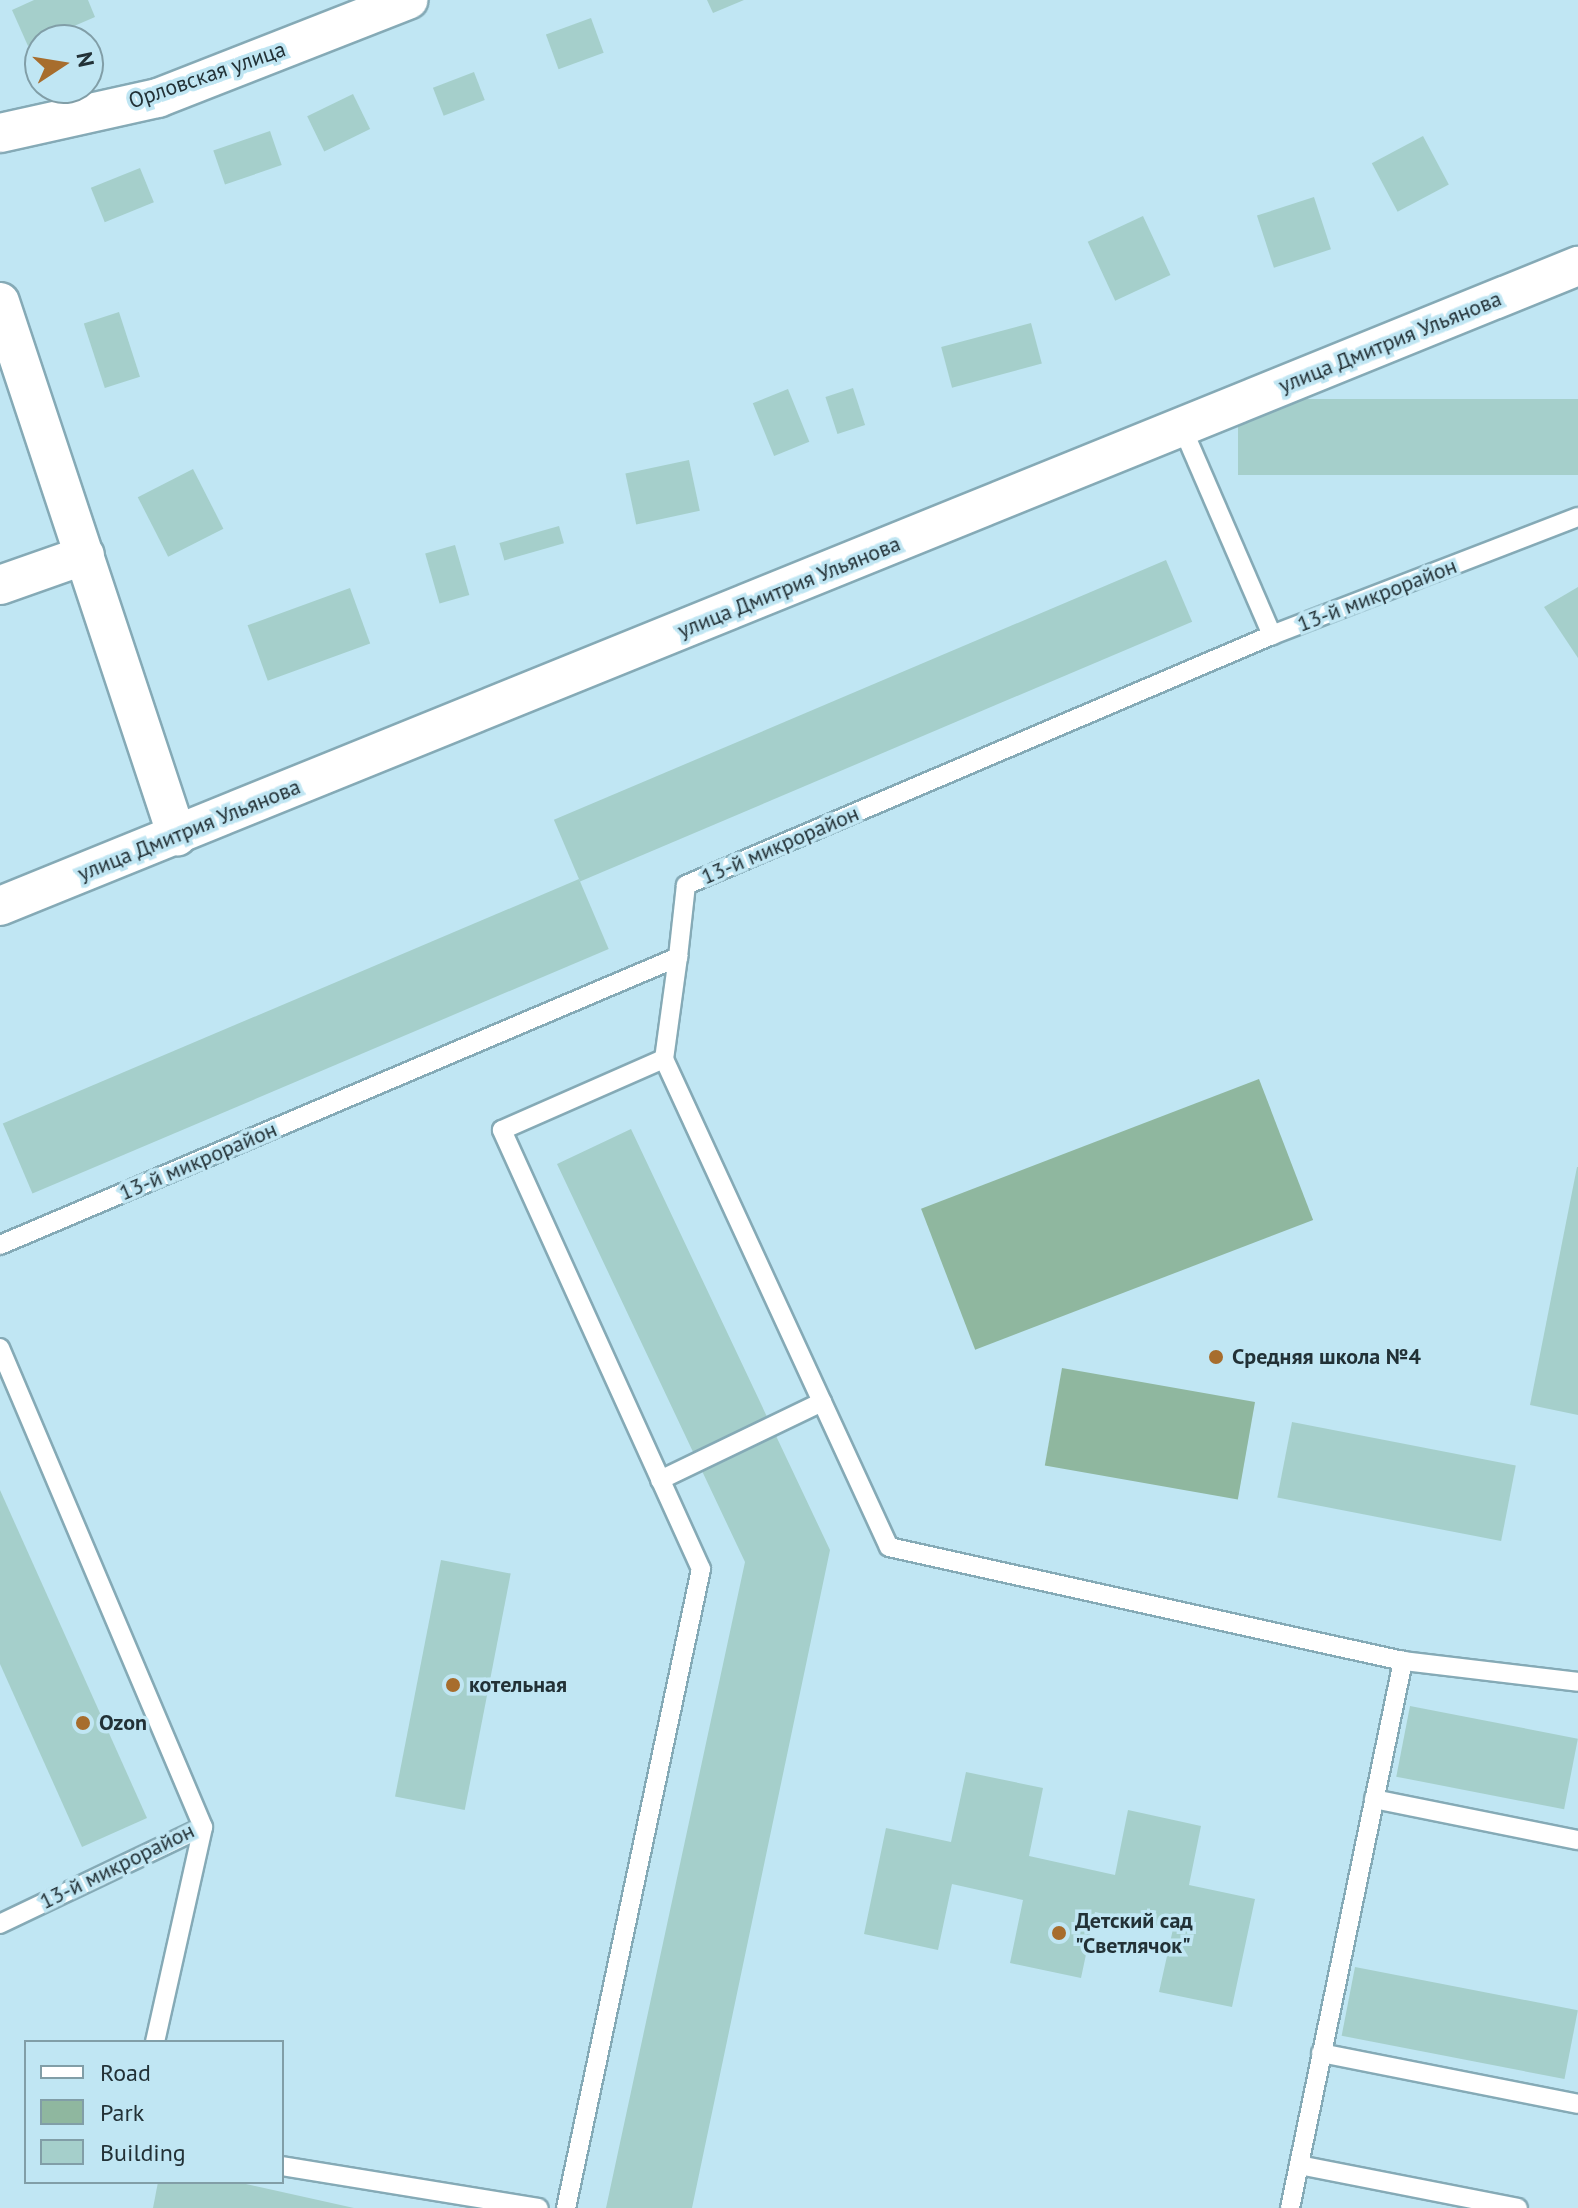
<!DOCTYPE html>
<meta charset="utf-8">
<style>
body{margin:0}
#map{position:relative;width:1578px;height:2208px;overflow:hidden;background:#c0e6f3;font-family:"PT Sans",sans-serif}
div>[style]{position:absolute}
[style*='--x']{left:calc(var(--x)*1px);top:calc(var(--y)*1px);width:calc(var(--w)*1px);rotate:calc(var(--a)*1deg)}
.green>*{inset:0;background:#8fb79f;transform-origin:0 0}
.building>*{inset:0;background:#a5cfcb;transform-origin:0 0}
.roads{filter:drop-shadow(2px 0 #85aab6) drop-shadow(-2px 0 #85aab6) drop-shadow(0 2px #85aab6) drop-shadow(0 -2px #85aab6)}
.service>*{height:18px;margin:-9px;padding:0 9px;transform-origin:9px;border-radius:9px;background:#fff}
.minor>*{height:38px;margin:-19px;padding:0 19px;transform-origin:19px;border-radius:19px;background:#fff}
.dots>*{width:22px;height:22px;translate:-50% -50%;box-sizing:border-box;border:4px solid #c0e6f3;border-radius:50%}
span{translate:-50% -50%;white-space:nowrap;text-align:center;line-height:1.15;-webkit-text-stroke:7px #c0e6f3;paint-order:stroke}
.street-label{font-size:22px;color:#223136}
.poi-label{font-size:22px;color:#223136;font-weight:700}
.left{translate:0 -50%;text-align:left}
.legend{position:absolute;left:24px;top:2040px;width:260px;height:144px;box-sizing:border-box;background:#c0e6f3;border:2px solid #819ea7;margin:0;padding:10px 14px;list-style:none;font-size:24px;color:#223136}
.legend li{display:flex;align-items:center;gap:16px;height:40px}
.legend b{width:40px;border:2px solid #819ea7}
.north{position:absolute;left:24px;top:24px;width:80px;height:80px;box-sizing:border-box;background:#c0e6f3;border:2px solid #819ea7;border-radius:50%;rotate:78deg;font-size:22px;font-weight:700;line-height:32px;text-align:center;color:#223136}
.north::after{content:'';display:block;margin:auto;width:28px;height:36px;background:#a76d2d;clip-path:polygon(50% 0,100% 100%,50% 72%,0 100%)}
</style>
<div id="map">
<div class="green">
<i style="left:1259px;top:1079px;width:151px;height:362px;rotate:69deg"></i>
<i style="left:1062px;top:1368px;width:196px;height:99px;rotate:10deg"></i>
</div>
<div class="building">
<i style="clip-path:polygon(34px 0,88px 0,95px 17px,28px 46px,12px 10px)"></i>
<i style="clip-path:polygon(707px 0,744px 0,713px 13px)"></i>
<i style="left:591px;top:18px;width:37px;height:48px;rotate:70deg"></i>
<i style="left:474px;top:72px;width:30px;height:44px;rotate:69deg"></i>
<i style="left:353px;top:94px;width:39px;height:51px;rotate:64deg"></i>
<i style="left:270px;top:131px;width:36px;height:60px;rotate:71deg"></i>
<i style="left:1423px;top:136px;width:55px;height:58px;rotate:62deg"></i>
<i style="left:140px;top:168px;width:37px;height:53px;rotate:68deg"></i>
<i style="left:1314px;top:197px;width:55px;height:60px;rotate:72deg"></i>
<i style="left:1143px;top:216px;width:65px;height:61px;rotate:65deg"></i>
<i style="left:119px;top:312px;width:68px;height:37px;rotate:72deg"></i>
<i style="left:1031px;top:323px;width:42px;height:93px;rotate:75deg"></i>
<i style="left:853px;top:388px;width:39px;height:29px;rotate:72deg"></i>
<i style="left:788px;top:389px;width:57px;height:38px;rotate:68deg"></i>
<i style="left:1578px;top:399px;width:76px;height:340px;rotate:90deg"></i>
<i style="left:689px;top:460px;width:52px;height:65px;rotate:78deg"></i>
<i style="left:193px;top:469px;width:67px;height:62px;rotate:63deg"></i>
<i style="left:559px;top:526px;width:18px;height:62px;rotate:74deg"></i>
<i style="left:455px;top:545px;width:52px;height:31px;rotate:74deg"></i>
<i style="left:1166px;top:560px;width:67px;height:665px;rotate:67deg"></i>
<i style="clip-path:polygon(1578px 587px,1578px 658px,1544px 607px)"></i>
<i style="left:350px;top:588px;width:59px;height:109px;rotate:70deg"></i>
<i style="left:579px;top:879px;width:76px;height:626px;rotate:67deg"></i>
<i style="clip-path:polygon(631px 1129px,830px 1550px,692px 2208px,606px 2208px,745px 1562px,557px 1164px)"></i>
<i style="clip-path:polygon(1577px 1167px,1578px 1167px,1578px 1415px,1530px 1405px)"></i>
<i style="left:1292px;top:1422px;width:228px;height:77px;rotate:11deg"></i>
<i style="clip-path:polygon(0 1490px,147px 1818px,82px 1847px,0 1664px)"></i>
<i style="left:441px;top:1560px;width:71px;height:241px;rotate:11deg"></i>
<i style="left:1410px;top:1706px;width:171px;height:72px;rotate:11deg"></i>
<i style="clip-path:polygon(966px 1772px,1043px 1788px,1029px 1856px,1115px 1875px,1128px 1810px,1201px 1826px,1189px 1885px,1255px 1899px,1232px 2007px,1159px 1992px,1173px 1929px,1095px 1912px,1081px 1978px,1010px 1963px,1023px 1900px,952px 1884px,938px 1950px,864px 1934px,886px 1828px,951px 1842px)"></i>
<i style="left:1355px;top:1967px;width:227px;height:70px;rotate:11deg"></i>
<i style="clip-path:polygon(158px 2182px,237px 2182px,354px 2208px,153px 2208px)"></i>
</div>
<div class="roads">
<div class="service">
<i style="--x:1182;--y:427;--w:227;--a:66.6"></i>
<i style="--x:678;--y:957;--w:103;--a:97.8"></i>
<i style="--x:664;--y:1059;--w:537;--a:65.25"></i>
<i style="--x:889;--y:1547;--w:526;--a:12.51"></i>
<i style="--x:1403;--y:1661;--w:176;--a:6.8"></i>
<i style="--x:0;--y:1245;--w:737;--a:-23.01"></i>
<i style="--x:678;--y:957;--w:72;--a:-83.7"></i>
<i style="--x:686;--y:885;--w:637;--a:-23.1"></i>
<i style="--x:1272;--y:635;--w:328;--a:-21.1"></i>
<i style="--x:0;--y:1348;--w:520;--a:67.03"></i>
<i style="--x:203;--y:1827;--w:225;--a:154.5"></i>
<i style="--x:660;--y:1480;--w:180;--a:-25.7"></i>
<i style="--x:1374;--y:1799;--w:208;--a:11.4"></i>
<i style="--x:155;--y:2042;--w:220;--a:-77.4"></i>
<i style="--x:1321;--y:2053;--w:262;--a:11.2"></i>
<i style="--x:1299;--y:2165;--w:223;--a:11.1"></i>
<i style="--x:282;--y:2166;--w:260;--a:9.3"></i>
<i style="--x:566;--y:2208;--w:653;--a:-78.07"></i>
<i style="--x:701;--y:1569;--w:482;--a:-114.4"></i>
<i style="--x:502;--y:1130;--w:177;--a:-23.7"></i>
<i style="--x:1290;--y:2208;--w:559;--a:-78.33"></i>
</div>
<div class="minor">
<i style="--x:0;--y:133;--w:162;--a:-12.5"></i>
<i style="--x:158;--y:98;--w:269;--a:-21.4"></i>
<i style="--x:0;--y:302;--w:563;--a:71.66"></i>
<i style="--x:0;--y:585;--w:90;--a:-19.4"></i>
<i style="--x:0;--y:906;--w:1703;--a:-22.08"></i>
</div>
</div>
<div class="dots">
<i style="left:1216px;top:1357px;background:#a76d2d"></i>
<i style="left:453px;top:1685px;background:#a76d2d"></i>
<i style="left:83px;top:1723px;background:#a76d2d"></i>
<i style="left:1059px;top:1933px;background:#a76d2d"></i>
</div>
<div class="street-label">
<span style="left:207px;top:75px;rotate:-19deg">Орловская улица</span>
<span style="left:1390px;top:342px;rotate:-22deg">улица Дмитрия Ульянова</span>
<span style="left:789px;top:587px;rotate:-22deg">улица Дмитрия Ульянова</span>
<span style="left:1377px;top:595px;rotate:-21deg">13-й микрорайон</span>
<span style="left:189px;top:830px;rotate:-22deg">улица Дмитрия Ульянова</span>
<span style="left:780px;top:845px;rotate:-23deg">13-й микрорайон</span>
<span style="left:198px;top:1161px;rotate:-23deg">13-й микрорайон</span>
<span style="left:117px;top:1866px;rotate:-26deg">13-й микрорайон</span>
</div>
<div class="poi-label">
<span class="left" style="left:1232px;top:1357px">Средняя школа №4</span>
<span class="left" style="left:469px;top:1685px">котельная</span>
<span class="left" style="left:99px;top:1723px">Ozon</span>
<span class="left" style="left:1075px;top:1933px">Детский сад<br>"Светлячок"</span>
</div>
<ul class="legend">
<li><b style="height:10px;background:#fff"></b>Road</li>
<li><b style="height:22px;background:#8fb79f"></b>Park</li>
<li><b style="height:22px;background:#a5cfcb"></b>Building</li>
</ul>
<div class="north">N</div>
</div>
